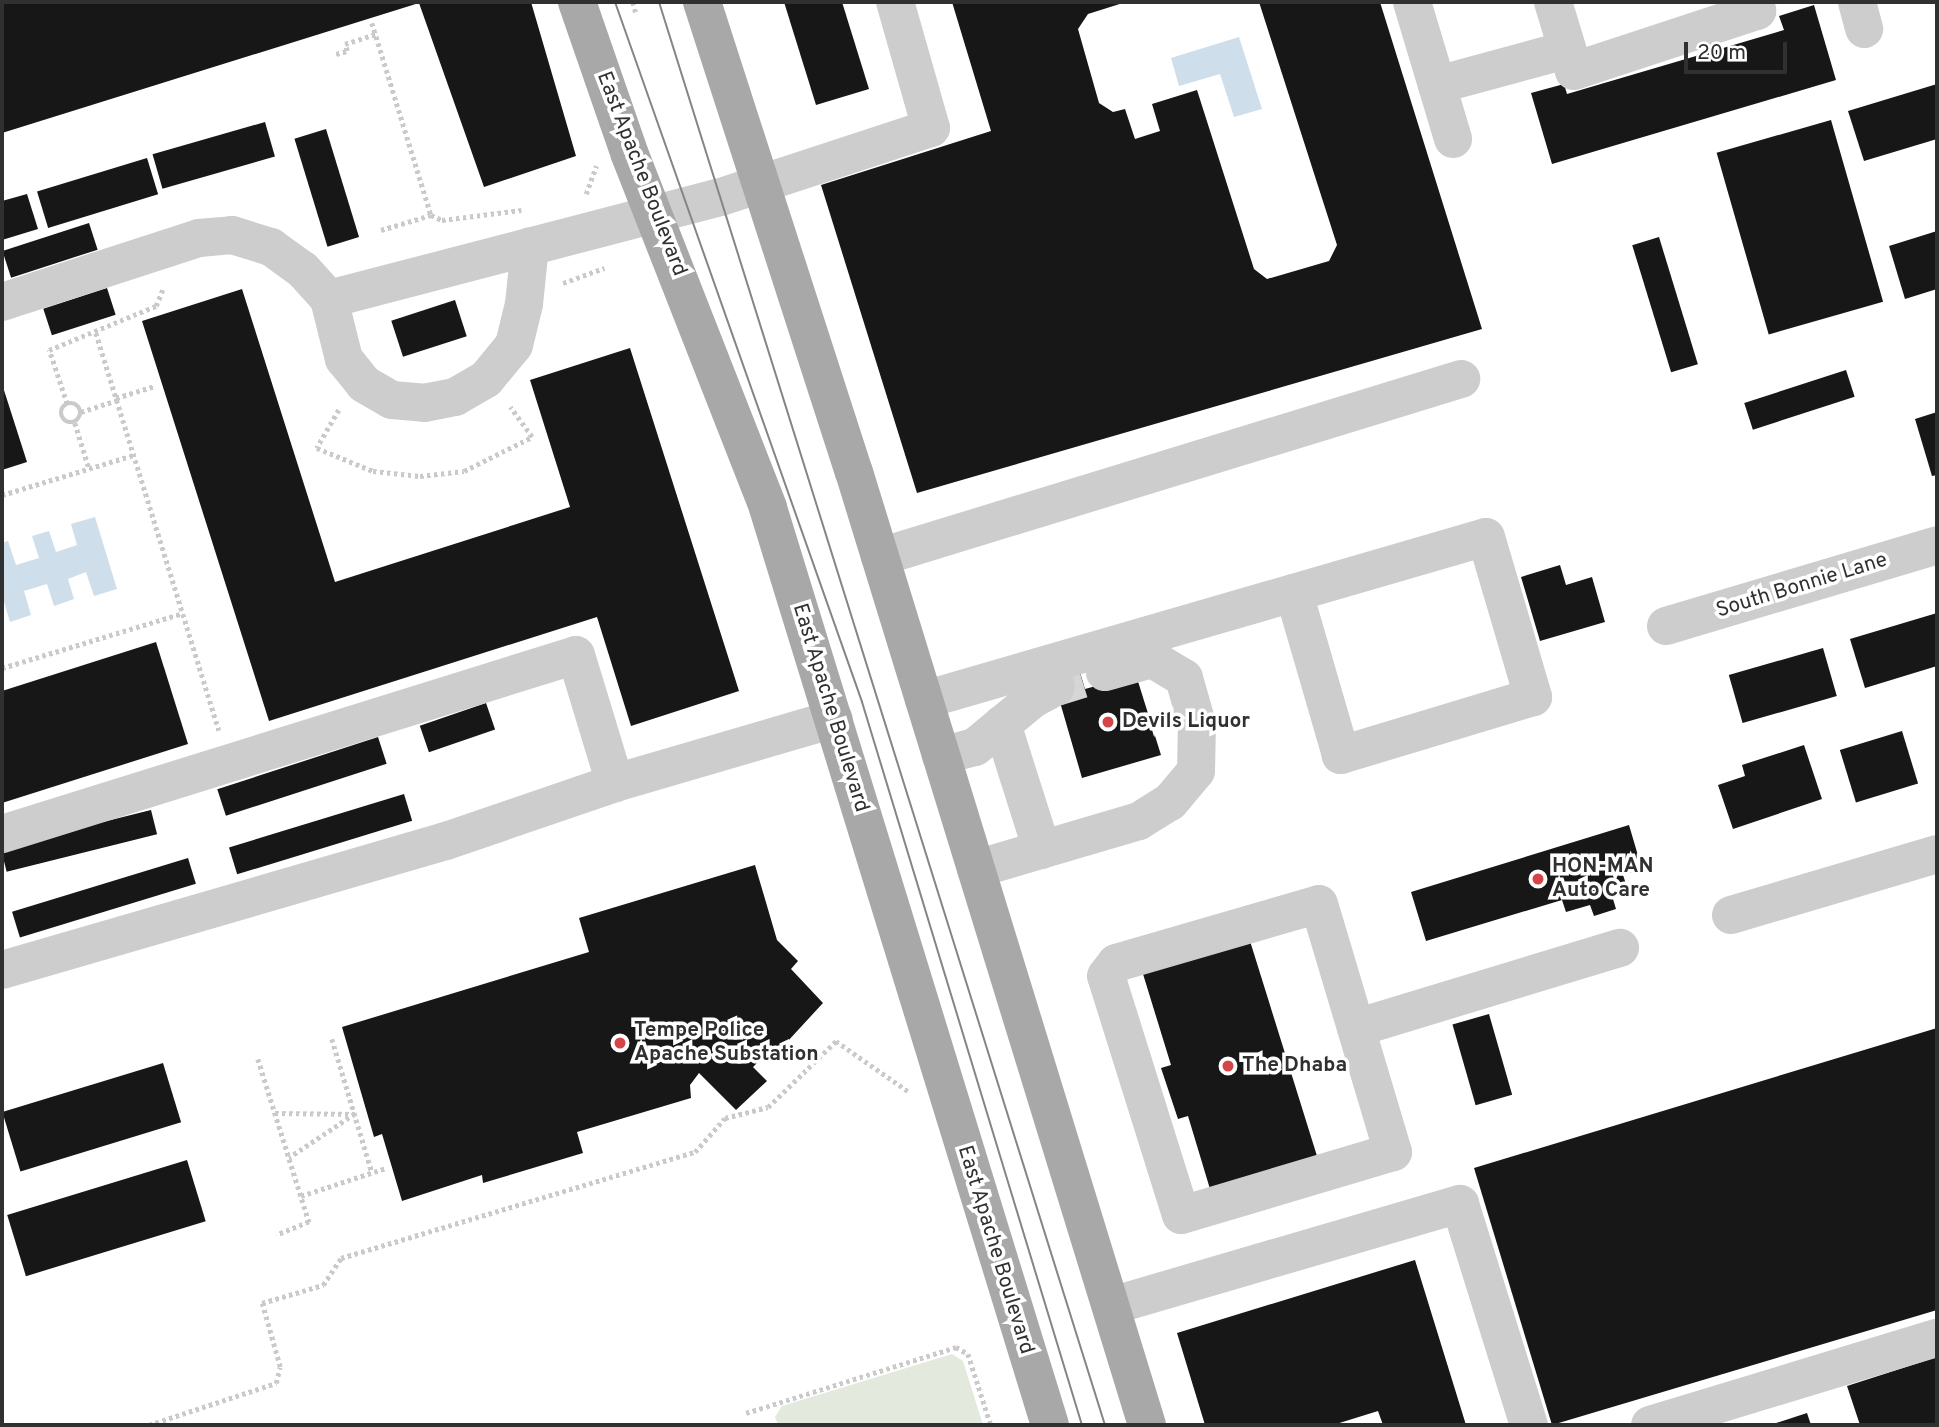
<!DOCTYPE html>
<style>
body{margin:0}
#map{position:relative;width:1939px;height:1427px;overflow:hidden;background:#fff;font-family:Overpass,sans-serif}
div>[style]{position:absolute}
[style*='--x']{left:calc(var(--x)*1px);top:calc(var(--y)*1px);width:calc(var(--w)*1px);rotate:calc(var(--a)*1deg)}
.green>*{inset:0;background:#e3e9dd}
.water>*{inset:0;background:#cedeea}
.building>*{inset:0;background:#171717;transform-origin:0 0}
.minor-tunnel>*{height:38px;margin-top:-19px;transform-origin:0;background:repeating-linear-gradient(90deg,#d6d6d6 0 38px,transparent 0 57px)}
.path>*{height:4.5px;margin-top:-2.25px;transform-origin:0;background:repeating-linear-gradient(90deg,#cacaca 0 3.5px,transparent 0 7px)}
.path>.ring{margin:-2.25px;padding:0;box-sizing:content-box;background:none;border:4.5px solid #cacaca;border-radius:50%}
.minor>*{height:38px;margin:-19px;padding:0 19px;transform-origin:19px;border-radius:19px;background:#cdcdcd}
.major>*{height:38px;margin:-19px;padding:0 19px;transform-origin:19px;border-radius:19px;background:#a8a8a8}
.tram>*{height:2px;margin:-1px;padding:0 1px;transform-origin:1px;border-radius:1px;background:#858585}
.dots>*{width:19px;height:19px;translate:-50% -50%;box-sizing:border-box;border:4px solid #fff;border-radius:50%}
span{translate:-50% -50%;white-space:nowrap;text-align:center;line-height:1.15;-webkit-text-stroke:7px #fff;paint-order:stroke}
.street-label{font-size:21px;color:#303030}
.poi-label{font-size:21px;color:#303030;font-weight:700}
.left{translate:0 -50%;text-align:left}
.frame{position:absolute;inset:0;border:4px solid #303030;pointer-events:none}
.scale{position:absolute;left:1684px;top:42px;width:103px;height:32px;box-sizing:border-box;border:4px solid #303030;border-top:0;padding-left:9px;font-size:21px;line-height:24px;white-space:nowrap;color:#303030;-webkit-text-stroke:5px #fff;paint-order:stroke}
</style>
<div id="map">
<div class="green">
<i style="clip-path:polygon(952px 1354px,963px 1361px,983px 1425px,778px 1425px,775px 1417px,782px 1406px)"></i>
</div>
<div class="water">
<i style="clip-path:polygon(1239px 37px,1262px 109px,1234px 117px,1220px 74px,1179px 86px,1171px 58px)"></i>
<i style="clip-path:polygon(95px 517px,117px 589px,94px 596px,86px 572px,68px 579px,74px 599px,54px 606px,47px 584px,24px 591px,31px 615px,10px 622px,2px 595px,2px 543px,8px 541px,16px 565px,39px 558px,32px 536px,49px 531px,56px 552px,77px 545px,71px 524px)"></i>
</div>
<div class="building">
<i style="clip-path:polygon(2px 2px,531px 2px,576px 156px,484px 187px,419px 3px,2px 133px)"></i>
<i style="clip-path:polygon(784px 2px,842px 2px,869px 89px,816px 105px)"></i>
<i style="clip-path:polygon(952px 2px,1126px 2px,1088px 14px,1078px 29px,1099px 103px,1113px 112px,1125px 109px,1135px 139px,1160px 131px,1152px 104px,1197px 90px,1254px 269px,1267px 279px,1329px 261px,1337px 245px,1259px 2px,1380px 2px,1482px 329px,917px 493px,821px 185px,991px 131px)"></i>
<i style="clip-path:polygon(1814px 5px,1836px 80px,1552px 164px,1531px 93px,1564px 84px,1567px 94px,1784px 30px,1779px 16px)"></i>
<i style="clip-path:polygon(1937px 84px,1937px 139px,1864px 161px,1848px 111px)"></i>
<i style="left:1831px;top:120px;width:189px;height:119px;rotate:74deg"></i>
<i style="left:265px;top:122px;width:36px;height:117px;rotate:74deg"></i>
<i style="left:326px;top:129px;width:113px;height:33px;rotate:73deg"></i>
<i style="left:147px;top:158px;width:38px;height:115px;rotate:73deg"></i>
<i style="clip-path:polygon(27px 194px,38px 229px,2px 240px,2px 201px)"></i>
<i style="left:89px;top:223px;width:28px;height:91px;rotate:72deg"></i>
<i style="clip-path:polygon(1937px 231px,1937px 289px,1905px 299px,1889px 246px)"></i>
<i style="left:1659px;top:237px;width:133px;height:28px;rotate:73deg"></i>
<i style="left:107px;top:288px;width:28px;height:67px;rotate:72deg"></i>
<i style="clip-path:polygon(242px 289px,335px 582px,570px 507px,530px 380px,630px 348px,739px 691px,631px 726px,597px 617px,269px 721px,142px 321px)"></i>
<i style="left:455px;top:300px;width:38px;height:67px;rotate:72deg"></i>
<i style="left:1846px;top:370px;width:28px;height:107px;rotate:72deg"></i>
<i style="clip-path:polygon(2px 384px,27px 462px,2px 470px)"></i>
<i style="clip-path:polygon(1937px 412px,1937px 475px,1932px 476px,1915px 419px)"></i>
<i style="clip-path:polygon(1560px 565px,1566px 585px,1592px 577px,1605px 622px,1540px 641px,1521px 577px)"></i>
<i style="clip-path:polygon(1937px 613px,1937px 666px,1865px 688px,1850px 639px)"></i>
<i style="clip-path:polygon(156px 642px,188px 744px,2px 803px,2px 691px)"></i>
<i style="left:1823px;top:648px;width:50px;height:98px;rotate:74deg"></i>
<i style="clip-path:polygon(1079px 669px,1085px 689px,1136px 675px,1161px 755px,1082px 778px,1053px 678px)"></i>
<i style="left:486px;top:703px;width:28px;height:70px;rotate:71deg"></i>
<i style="left:1902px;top:731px;width:55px;height:65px;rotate:73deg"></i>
<i style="left:378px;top:737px;width:28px;height:169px;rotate:72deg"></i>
<i style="clip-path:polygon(1804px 745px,1822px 799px,1733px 829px,1718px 785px,1745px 776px,1742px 765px)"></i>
<i style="left:404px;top:794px;width:28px;height:183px;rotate:73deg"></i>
<i style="left:151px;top:810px;width:25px;height:155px;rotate:76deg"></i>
<i style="clip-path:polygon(1629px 825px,1642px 869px,1623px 875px,1626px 884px,1610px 889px,1616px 909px,1594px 916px,1590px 905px,1566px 912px,1562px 900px,1426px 941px,1411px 892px)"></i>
<i style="left:188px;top:858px;width:27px;height:184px;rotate:73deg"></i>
<i style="clip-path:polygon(755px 865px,777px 940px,798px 961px,791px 969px,823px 1003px,775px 1055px,771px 1049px,753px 1067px,767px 1081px,736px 1110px,699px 1073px,690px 1085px,691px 1098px,577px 1132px,583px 1153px,483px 1183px,482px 1175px,402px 1201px,382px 1134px,374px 1137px,342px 1027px,589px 952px,579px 918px)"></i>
<i style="clip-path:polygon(1250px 941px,1317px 1156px,1210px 1189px,1188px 1116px,1178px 1119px,1161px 1068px,1171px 1065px,1143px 974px)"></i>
<i style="left:1489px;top:1014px;width:84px;height:38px;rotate:74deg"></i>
<i style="clip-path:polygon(1937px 1028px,1937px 1310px,1552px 1425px,1474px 1168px)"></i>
<i style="left:163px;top:1063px;width:62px;height:168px;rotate:73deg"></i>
<i style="left:187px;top:1160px;width:64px;height:188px;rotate:73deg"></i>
<i style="clip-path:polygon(1415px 1260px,1466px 1425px,1383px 1425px,1378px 1411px,1333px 1425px,1205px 1425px,1177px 1333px)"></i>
<i style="clip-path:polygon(1937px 1357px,1937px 1425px,1860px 1425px,1847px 1386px)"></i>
<i style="clip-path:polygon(1807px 1413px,1811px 1425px,1770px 1425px)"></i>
</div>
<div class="minor-tunnel">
<i style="--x:1056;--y:687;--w:27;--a:-17"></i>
</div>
<div class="path">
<i style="--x:633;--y:2;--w:11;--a:75"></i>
<i style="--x:372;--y:23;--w:201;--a:72.9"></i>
<i style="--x:431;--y:215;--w:12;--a:24"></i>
<i style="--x:442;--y:220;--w:80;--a:-7.2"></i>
<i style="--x:336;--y:54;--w:11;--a:-15"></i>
<i style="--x:347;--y:51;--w:7;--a:-106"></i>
<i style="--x:345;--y:44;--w:32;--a:-18"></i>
<i style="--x:586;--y:194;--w:30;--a:-70"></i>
<i style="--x:381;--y:230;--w:52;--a:-16.7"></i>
<i style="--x:563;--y:283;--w:44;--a:-20.1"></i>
<i style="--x:96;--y:333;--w:416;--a:72.8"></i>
<i style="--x:116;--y:398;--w:41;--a:-17.1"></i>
<i class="ring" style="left:61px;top:403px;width:15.5px;height:15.5px"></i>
<i style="--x:67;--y:404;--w:57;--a:-108.4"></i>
<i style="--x:49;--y:350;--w:116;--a:-22.4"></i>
<i style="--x:156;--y:306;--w:18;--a:-68"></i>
<i style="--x:339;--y:410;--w:44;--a:120.1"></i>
<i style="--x:317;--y:448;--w:61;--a:22.3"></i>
<i style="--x:373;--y:471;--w:47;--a:6.1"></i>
<i style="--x:420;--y:476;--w:44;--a:-6.5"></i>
<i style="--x:464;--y:471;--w:76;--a:-26.6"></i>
<i style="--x:532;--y:437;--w:37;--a:-126"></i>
<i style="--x:81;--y:412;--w:38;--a:-18"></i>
<i style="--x:75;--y:423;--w:47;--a:72.7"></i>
<i style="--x:2;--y:495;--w:138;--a:-16.9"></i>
<i style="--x:2;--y:668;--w:189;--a:-16.9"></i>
<i style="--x:332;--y:1039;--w:139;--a:73.3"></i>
<i style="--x:258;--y:1059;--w:171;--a:72.6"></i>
<i style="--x:309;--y:1222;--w:35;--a:158"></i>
<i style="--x:275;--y:1113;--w:80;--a:0.7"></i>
<i style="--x:355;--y:1114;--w:79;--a:146.3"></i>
<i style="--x:301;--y:1196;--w:89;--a:-18.2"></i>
<i style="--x:746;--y:1413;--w:220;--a:-17.4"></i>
<i style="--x:956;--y:1347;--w:14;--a:30"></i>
<i style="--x:968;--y:1354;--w:75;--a:72.1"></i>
<i style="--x:149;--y:1425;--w:134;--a:-18.3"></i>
<i style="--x:276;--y:1383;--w:16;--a:-76"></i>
<i style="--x:280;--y:1367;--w:66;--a:-105.7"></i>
<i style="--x:262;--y:1303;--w:64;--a:-16.4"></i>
<i style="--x:323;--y:1285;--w:32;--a:-56"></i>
<i style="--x:341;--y:1258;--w:370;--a:-16.7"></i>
<i style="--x:695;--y:1152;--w:45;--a:-48.6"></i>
<i style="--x:725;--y:1118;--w:44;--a:-14.3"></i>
<i style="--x:768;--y:1107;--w:95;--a:-44.1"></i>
<i style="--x:836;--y:1041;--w:88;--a:34.8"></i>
<i style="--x:707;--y:1425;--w:1;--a:0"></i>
</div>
<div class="minor">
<i style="--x:1412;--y:2;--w:143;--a:73.3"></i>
<i style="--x:1553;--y:2;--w:72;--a:73.1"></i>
<i style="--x:1574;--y:71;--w:193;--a:-18.2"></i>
<i style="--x:1757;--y:11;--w:9;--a:-103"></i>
<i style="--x:1857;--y:2;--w:28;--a:75"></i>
<i style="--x:1437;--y:85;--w:134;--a:-15.2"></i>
<i style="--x:329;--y:299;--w:62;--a:76"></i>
<i style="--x:344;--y:359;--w:32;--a:51"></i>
<i style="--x:364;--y:384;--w:32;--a:30"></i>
<i style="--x:392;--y:400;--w:32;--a:5"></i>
<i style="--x:424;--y:403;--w:32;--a:-11"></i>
<i style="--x:455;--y:397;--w:36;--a:-30"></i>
<i style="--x:486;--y:379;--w:44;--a:-50.5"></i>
<i style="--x:514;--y:345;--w:42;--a:-76.3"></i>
<i style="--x:524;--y:304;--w:58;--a:-84.1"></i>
<i style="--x:2;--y:302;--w:207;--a:-18"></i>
<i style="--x:199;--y:238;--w:33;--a:-5"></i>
<i style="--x:232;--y:235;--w:41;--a:17.1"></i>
<i style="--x:271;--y:247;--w:39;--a:36"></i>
<i style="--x:303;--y:270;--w:39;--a:48"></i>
<i style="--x:329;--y:299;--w:405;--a:-14.6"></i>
<i style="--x:721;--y:197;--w:221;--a:-18.2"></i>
<i style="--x:931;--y:128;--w:131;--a:-105.9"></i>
<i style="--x:880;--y:557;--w:608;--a:-17.03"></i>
<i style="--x:1666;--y:626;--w:283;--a:-16.6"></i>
<i style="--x:924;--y:700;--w:585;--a:-16.17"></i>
<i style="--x:1486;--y:537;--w:167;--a:73.6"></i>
<i style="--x:1533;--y:697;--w:201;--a:163.2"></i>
<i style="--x:1341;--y:755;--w:169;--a:-106.2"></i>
<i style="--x:1002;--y:724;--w:132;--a:72.4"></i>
<i style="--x:941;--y:756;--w:35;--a:-15"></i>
<i style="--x:975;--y:747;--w:75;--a:-39.6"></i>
<i style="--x:1033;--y:699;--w:26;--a:-28"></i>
<i style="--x:2;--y:834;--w:601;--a:-17.32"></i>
<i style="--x:576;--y:655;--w:134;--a:73.1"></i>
<i style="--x:976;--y:869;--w:170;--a:-16.4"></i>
<i style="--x:1139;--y:821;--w:36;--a:-32"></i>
<i style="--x:1170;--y:802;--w:40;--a:-50"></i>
<i style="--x:1196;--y:771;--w:47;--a:-88.8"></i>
<i style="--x:1197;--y:724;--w:48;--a:-105.8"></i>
<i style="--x:1184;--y:678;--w:37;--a:-149"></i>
<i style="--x:1152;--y:659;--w:49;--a:164.5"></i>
<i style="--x:1319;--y:904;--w:259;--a:73.4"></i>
<i style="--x:1393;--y:1152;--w:221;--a:163.4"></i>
<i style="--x:1181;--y:1215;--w:250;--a:-107.4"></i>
<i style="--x:1106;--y:976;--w:16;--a:-52"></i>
<i style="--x:1116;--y:963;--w:211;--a:-16.2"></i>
<i style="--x:1731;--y:915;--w:215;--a:-16.5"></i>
<i style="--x:2;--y:970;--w:462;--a:-16.2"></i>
<i style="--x:446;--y:841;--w:179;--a:-18.9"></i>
<i style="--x:615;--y:783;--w:228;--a:-16.3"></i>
<i style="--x:1356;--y:1028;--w:276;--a:-16.9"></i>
<i style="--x:1111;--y:1306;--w:364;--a:-16.3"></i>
<i style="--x:1460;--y:1204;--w:232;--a:72.7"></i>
<i style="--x:1650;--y:1425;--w:300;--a:-16.9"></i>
</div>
<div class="major">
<i style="--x:577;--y:2;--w:162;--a:70.9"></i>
<i style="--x:630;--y:155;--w:379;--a:68.6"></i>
<i style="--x:768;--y:508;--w:959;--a:72.91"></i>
<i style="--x:702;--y:2;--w:494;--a:72.1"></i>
<i style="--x:854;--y:472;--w:997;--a:72.91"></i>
</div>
<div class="tram">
<i style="--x:615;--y:2;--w:742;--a:70.56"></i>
<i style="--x:862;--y:702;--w:756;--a:73.08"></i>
<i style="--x:659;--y:2;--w:1491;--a:72.6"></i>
</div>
<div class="dots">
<i style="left:1108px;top:722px;background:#d54548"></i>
<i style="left:1538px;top:879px;background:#d54548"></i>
<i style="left:620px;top:1043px;background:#d54548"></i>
<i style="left:1228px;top:1066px;background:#d54548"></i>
</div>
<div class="street-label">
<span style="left:641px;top:174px;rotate:69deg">East Apache Boulevard</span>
<span style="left:1802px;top:586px;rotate:-17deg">South Bonnie Lane</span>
<span style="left:830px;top:708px;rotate:73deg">East Apache Boulevard</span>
<span style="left:995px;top:1250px;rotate:73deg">East Apache Boulevard</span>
</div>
<div class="poi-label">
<span class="left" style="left:1122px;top:722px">Devils Liquor</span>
<span class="left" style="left:1552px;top:879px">HON-MAN<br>Auto Care</span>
<span class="left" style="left:634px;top:1043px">Tempe Police<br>Apache Substation</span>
<span class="left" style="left:1242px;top:1066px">The Dhaba</span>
</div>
<div class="frame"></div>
<div class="scale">20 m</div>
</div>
